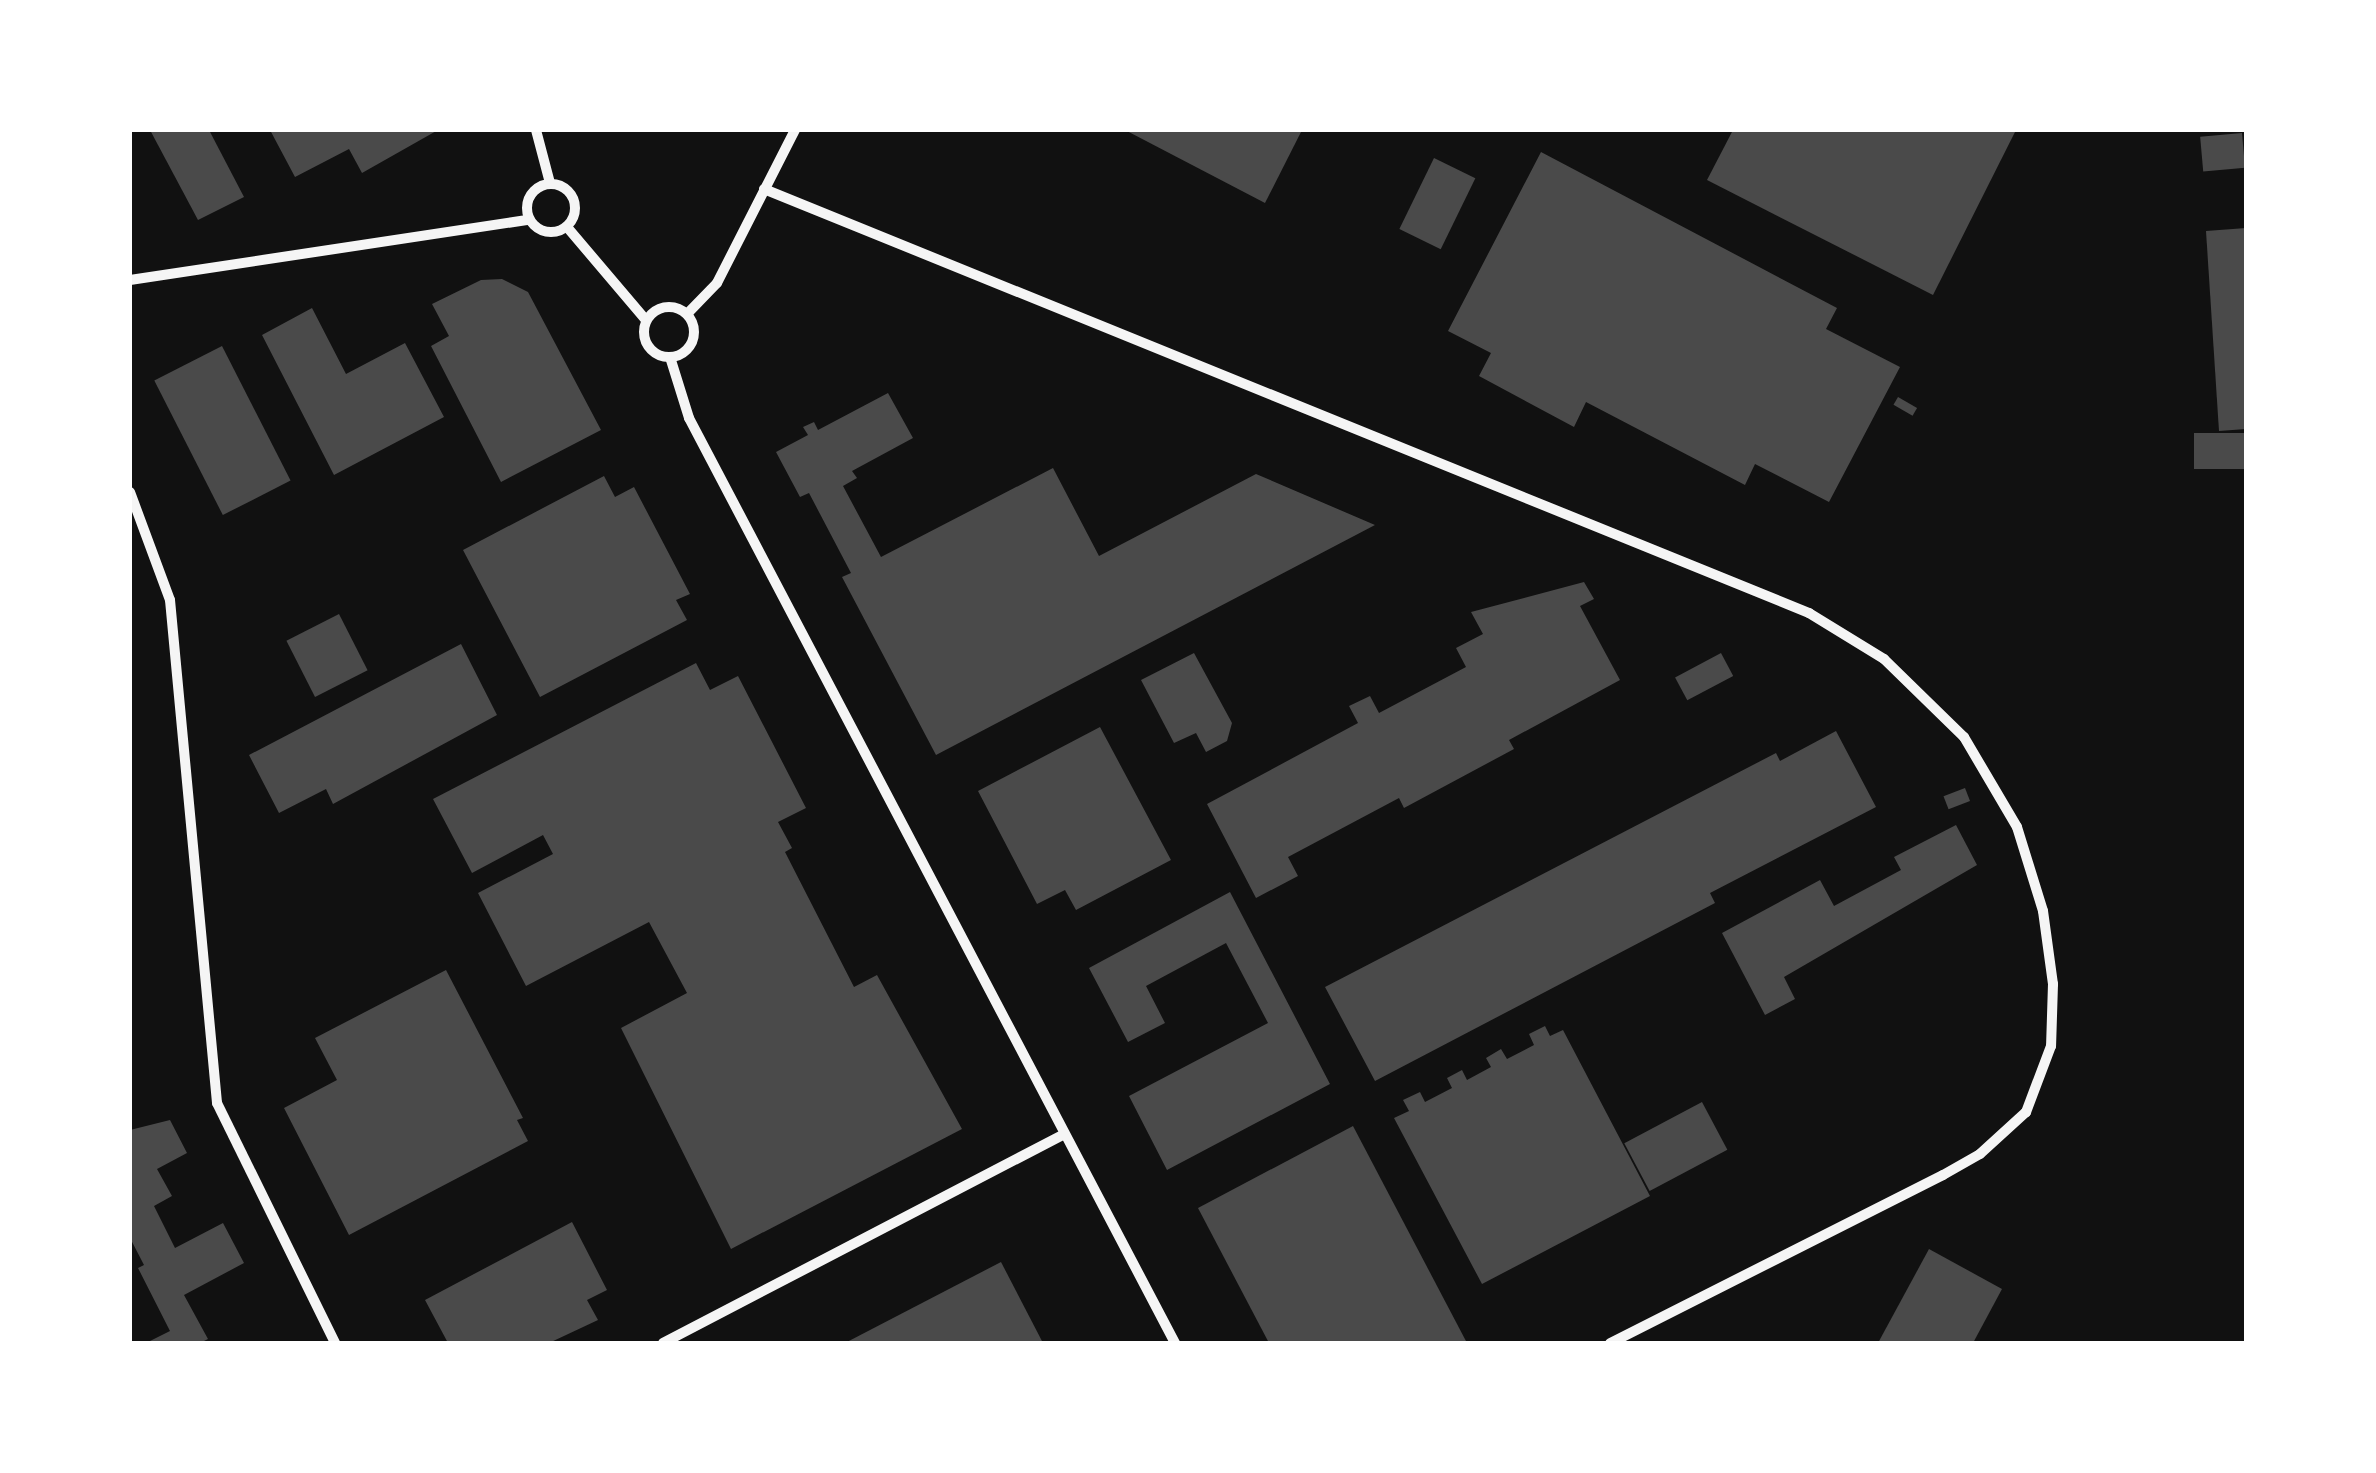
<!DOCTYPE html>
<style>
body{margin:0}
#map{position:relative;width:2376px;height:1473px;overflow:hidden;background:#111;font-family:"Sofia Sans Condensed",sans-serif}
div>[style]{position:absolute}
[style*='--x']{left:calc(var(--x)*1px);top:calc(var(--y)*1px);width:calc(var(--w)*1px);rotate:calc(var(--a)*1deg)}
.building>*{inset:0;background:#4a4a4a;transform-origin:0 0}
.minor>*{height:10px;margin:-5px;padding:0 5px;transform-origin:5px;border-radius:5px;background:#f5f5f5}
.minor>.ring{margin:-5px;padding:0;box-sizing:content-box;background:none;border:10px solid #f5f5f5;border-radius:50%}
span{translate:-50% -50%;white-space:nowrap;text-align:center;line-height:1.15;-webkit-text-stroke:8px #fff;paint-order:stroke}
.frame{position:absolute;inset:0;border:132px solid #fff;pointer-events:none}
</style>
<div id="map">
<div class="building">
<i style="clip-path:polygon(150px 130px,209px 130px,244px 197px,198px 220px)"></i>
<i style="clip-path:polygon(270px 130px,438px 130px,362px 173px,349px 149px,295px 177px)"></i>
<i style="clip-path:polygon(1125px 130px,1302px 130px,1265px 203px)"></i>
<i style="clip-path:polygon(1733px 130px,2016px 130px,1933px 295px,1707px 180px)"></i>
<i style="left:2242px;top:133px;width:35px;height:42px;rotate:85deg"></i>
<i style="clip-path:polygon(1541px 152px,1837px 308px,1826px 329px,1900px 367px,1829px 502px,1755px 464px,1745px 485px,1586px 402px,1574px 427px,1479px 376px,1491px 353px,1448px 331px)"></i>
<i style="left:1434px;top:158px;width:46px;height:79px;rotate:26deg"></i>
<i style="clip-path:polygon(2246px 228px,2246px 429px,2219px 431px,2206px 231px)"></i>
<i style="clip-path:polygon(502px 279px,528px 292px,601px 430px,501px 482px,431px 346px,449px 336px,432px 304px,481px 280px)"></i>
<i style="clip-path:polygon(312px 308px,346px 374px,405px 343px,444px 417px,334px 475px,262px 335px)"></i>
<i style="left:222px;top:346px;width:151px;height:76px;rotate:63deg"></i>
<i style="clip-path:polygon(888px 393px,913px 438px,852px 471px,857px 478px,843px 486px,881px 557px,1053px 468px,1099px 556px,1256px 474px,1375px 525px,936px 755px,842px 577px,851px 573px,809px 493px,800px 497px,776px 452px,808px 435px,803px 427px,814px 422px,818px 430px)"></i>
<i style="left:1898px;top:397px;width:22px;height:9px;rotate:30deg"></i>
<i style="left:2246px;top:433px;width:36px;height:52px;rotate:90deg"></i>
<i style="clip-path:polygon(604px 476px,615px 497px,634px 487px,690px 594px,676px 600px,687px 620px,540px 697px,463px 550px)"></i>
<i style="clip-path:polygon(1584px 582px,1594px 599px,1580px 606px,1620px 680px,1509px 740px,1514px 749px,1404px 808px,1399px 798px,1288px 857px,1298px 876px,1256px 898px,1207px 804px,1358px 723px,1349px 706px,1370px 696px,1379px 713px,1466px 667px,1456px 648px,1483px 634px,1471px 612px)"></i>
<i style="left:339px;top:614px;width:63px;height:59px;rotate:63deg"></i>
<i style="clip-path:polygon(461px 644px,497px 715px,333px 804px,326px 789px,279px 813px,249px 755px)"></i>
<i style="clip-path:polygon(1194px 653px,1232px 723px,1227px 741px,1206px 752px,1196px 733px,1174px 743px,1141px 680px)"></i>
<i style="left:1721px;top:653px;width:26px;height:52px;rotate:62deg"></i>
<i style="clip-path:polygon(696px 663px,710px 690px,738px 676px,806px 808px,778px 822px,792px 848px,785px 852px,854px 987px,877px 975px,962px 1129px,731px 1249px,621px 1028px,687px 993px,649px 922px,526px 986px,478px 893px,553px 854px,543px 835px,472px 873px,433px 799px)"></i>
<i style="clip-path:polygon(1100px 727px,1171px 860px,1076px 910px,1065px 890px,1037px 904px,978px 791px)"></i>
<i style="clip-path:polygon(1836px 731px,1876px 807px,1710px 893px,1715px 903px,1375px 1081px,1325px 987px,1776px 753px,1780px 761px)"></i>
<i style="left:1965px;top:788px;width:14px;height:23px;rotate:69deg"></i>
<i style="clip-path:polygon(1956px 825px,1977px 865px,1784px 977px,1795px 999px,1765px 1015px,1722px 933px,1820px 880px,1834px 906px,1901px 870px,1894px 857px)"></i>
<i style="clip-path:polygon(1230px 892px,1330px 1084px,1167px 1170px,1129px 1096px,1268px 1023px,1226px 943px,1146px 986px,1165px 1023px,1128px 1042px,1089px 968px)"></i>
<i style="clip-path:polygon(446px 970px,523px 1118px,517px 1120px,528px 1141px,349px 1235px,284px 1108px,337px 1080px,315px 1038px)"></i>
<i style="clip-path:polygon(1545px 1026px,1550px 1036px,1563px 1030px,1650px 1196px,1482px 1284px,1394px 1118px,1409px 1111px,1403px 1100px,1420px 1092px,1425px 1102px,1452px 1088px,1447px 1078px,1462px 1070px,1467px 1080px,1491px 1067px,1486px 1058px,1501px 1049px,1507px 1059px,1534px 1045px,1529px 1034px)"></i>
<i style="left:1702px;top:1102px;width:54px;height:88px;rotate:62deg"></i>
<i style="clip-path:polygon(170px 1120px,187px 1153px,157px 1169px,172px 1196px,154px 1206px,175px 1248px,223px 1223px,244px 1263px,184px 1295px,208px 1339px,200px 1343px,146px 1343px,170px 1331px,138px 1268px,144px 1265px,130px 1238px,130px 1130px)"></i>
<i style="clip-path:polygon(1353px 1126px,1467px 1343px,1269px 1343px,1198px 1208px)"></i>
<i style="clip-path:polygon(572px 1222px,607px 1290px,587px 1300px,598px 1320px,549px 1343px,448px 1343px,425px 1300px)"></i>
<i style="clip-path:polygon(1929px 1249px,2002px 1289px,1973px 1343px,1878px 1343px)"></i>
<i style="clip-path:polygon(1001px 1262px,1043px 1343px,845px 1343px)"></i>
</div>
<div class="minor">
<i style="--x:536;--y:130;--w:55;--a:75.2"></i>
<i class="ring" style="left:527px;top:184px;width:38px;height:38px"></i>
<i style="--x:764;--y:189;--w:1128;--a:22.08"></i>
<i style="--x:1809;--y:613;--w:88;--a:31.5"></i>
<i style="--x:1884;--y:659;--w:112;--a:44.3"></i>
<i style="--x:1964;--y:737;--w:104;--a:59.5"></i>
<i style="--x:2017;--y:827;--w:88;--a:72.8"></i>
<i style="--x:2043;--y:911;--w:74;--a:82.2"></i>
<i style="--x:2053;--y:984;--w:62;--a:91.8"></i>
<i style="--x:2051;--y:1046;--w:71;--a:110.7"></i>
<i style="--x:2026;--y:1112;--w:62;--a:137.6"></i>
<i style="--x:1980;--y:1154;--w:43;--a:150.4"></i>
<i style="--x:1943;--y:1175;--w:373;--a:153.2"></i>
<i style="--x:567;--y:227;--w:122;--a:49.7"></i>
<i style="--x:130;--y:280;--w:403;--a:-8.6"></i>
<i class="ring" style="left:644px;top:307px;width:40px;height:40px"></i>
<i style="--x:687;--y:314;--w:43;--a:-45.9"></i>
<i style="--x:717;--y:283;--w:172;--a:-63"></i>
<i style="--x:670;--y:357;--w:64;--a:72.7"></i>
<i style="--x:689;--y:418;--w:1045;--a:62.28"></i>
<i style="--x:130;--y:492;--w:115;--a:69.7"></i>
<i style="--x:170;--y:600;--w:505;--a:84.66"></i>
<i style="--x:217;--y:1103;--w:267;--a:63.8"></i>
<i style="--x:663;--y:1343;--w:450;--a:-27.5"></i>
</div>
<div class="frame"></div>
</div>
